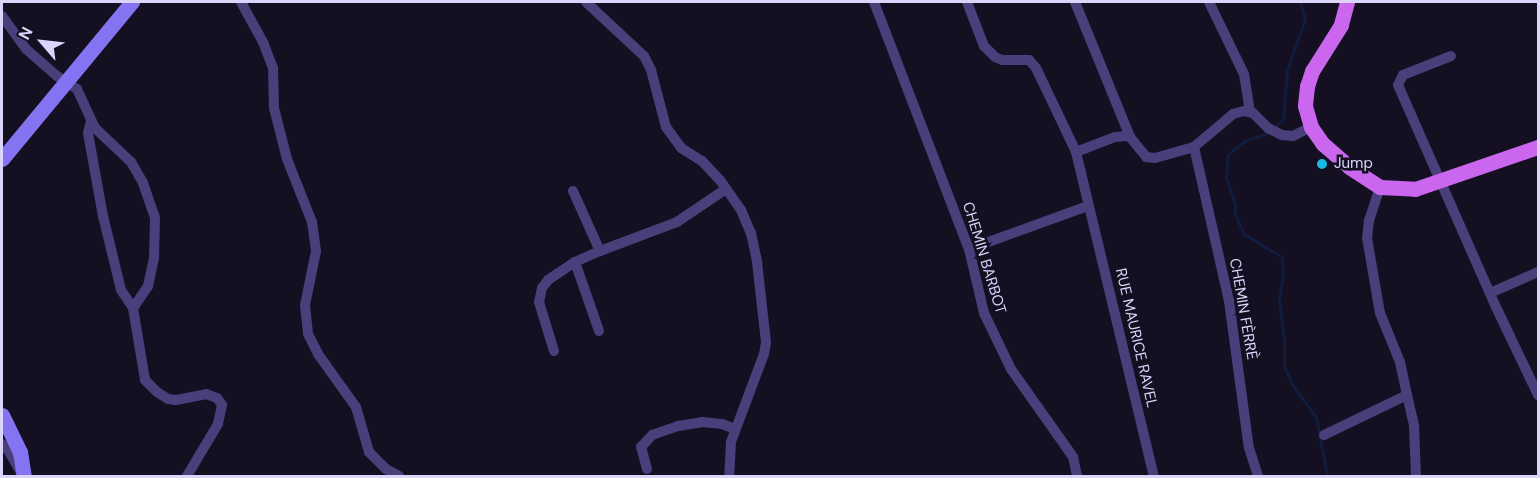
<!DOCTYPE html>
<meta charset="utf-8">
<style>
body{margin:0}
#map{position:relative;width:1540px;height:478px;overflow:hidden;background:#141021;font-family:"DM Sans",sans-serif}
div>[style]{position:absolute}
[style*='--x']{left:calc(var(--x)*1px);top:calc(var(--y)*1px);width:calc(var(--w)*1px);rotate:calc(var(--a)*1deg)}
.stream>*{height:3px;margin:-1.5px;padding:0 1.5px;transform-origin:1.5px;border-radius:1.5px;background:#101d3f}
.street>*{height:10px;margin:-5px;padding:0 5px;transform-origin:5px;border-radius:5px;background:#483f7b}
.secondary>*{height:15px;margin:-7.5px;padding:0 7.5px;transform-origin:7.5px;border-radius:7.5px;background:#8574f1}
.primary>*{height:15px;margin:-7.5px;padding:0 7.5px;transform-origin:7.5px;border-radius:7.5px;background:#cb66ef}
.dots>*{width:16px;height:16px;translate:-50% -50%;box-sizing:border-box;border:3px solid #141021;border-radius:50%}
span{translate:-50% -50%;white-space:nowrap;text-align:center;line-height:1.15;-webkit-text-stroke:5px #141021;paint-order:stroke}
.poi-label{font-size:15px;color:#dcd4fb}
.left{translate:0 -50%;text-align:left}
.street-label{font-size:15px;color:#dcd4fb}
.frame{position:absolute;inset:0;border:3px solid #dcd4fb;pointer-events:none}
.north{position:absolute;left:12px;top:12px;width:60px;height:60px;-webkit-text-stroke:4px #141021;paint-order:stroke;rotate:298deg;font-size:16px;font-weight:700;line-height:24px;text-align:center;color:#dcd4fb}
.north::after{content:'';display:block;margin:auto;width:21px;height:27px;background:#dcd4fb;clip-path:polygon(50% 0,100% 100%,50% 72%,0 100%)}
</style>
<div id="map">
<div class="stream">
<i style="--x:1275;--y:127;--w:11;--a:-45"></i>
<i style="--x:1283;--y:119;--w:49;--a:-85.3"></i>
<i style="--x:1287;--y:70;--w:54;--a:-70.6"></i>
<i style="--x:1305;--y:19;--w:18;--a:-106"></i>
<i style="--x:1268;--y:133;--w:23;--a:162"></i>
<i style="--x:1246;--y:140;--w:23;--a:142"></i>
<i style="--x:1228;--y:154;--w:23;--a:95"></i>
<i style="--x:1226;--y:177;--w:28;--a:72"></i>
<i style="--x:1235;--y:204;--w:10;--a:90"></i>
<i style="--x:1235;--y:214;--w:22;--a:66"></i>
<i style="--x:1244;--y:234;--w:44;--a:31.2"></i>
<i style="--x:1282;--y:257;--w:17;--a:87"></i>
<i style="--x:1283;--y:274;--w:25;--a:99"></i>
<i style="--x:1279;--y:299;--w:39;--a:83"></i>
<i style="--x:1284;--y:338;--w:28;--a:90"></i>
<i style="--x:1284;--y:366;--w:23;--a:65"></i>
<i style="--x:1294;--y:387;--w:37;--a:54"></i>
<i style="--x:1316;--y:417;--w:60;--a:79.4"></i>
</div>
<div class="street">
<i style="--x:241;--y:2;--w:46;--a:61.2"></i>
<i style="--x:263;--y:42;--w:28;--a:69"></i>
<i style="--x:273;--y:68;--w:40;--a:88.6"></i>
<i style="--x:274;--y:108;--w:53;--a:75.7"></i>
<i style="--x:287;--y:159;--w:68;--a:68.4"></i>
<i style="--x:312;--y:222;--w:29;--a:82"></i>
<i style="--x:316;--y:251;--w:55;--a:101.5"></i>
<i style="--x:305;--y:305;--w:29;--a:84"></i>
<i style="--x:308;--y:334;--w:22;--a:63"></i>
<i style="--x:318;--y:354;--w:65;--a:54.4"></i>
<i style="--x:356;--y:407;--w:47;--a:73.9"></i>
<i style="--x:369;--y:452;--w:24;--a:45"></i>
<i style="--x:386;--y:469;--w:15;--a:28"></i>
<i style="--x:586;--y:2;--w:79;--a:43"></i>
<i style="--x:644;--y:56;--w:16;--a:63"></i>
<i style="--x:651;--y:70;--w:59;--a:75.3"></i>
<i style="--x:666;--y:127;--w:26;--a:54"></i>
<i style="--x:681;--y:148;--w:25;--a:32"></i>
<i style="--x:702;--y:161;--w:26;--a:47"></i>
<i style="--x:720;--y:180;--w:37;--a:55"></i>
<i style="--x:741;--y:210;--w:25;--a:67"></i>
<i style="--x:751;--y:233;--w:30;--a:78"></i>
<i style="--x:757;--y:262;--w:81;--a:83.6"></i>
<i style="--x:766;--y:342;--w:12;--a:99"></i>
<i style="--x:764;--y:354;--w:94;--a:110.6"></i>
<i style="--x:731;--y:442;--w:34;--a:93"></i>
<i style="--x:874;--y:2;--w:265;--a:69"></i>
<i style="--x:969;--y:249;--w:66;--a:76.8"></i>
<i style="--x:984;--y:313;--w:62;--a:64.3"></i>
<i style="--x:1011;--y:369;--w:108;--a:54.8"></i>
<i style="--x:1073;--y:457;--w:19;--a:78"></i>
<i style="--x:967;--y:2;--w:47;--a:68.9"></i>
<i style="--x:984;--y:46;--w:16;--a:45"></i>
<i style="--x:995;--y:57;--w:8;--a:23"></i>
<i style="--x:1002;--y:60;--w:27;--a:0"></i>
<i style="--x:1029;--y:60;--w:11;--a:49"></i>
<i style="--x:1036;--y:68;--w:93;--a:64.5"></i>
<i style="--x:1076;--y:152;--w:42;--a:-21"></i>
<i style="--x:1115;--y:137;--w:12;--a:-5"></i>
<i style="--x:1127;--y:136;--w:3;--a:18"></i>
<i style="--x:1130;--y:137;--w:26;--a:51"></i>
<i style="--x:1146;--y:157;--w:9;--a:6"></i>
<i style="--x:1155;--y:158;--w:41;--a:-15.8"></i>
<i style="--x:1194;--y:147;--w:51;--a:-40.2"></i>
<i style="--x:1233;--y:114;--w:11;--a:-15"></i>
<i style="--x:1244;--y:111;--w:9;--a:13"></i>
<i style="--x:1253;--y:113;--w:21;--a:45"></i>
<i style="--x:1268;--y:128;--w:16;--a:27"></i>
<i style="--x:1282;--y:135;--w:11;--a:5"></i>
<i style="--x:1293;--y:136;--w:20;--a:-27"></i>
<i style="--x:1075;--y:2;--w:146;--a:67.8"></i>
<i style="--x:1209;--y:2;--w:80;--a:64.1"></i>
<i style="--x:1244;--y:74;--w:37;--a:81"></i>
<i style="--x:2;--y:16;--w:41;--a:54"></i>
<i style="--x:26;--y:49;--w:41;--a:41.1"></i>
<i style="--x:57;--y:76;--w:24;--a:33"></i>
<i style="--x:77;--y:89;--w:43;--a:65.2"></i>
<i style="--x:95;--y:128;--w:50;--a:43.4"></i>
<i style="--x:131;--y:162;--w:24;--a:60"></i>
<i style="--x:143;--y:183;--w:37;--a:71"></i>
<i style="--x:155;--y:218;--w:40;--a:91.4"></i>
<i style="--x:154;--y:258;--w:29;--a:102"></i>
<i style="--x:148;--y:286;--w:27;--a:124"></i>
<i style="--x:133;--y:308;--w:73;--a:80.5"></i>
<i style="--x:145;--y:380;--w:17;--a:45"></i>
<i style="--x:157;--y:392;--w:13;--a:32"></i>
<i style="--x:168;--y:399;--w:8;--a:7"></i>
<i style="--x:176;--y:400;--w:31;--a:-11"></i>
<i style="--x:206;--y:394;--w:12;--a:20"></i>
<i style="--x:217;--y:398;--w:9;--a:54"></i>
<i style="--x:222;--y:405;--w:19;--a:102"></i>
<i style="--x:218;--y:424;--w:61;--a:120.8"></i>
<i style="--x:1451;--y:56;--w:52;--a:158.4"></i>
<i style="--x:1403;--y:75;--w:11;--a:117"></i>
<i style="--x:1398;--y:85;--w:243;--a:66.2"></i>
<i style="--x:1496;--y:307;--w:98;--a:64.5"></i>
<i style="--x:91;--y:121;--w:12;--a:104"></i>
<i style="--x:88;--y:133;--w:84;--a:79.8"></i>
<i style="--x:103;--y:216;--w:76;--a:76.3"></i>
<i style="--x:121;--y:290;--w:22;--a:56"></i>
<i style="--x:1194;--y:147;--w:158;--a:77.2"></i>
<i style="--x:1229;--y:301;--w:148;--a:82.3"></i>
<i style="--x:1249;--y:448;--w:29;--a:72"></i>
<i style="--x:1076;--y:152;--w:333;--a:76.5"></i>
<i style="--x:1380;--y:187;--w:35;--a:108"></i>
<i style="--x:1369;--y:220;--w:18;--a:96"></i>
<i style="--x:1367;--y:238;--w:76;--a:80.2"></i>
<i style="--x:1380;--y:313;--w:53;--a:67.8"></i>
<i style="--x:1400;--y:362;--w:34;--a:78"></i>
<i style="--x:1407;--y:395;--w:32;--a:77"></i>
<i style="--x:1414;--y:426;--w:50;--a:87.7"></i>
<i style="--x:573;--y:191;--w:66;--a:65.8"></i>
<i style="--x:969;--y:249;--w:127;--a:-19.9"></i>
<i style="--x:575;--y:262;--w:73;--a:70.8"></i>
<i style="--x:1490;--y:293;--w:52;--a:-23.6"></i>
<i style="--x:554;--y:351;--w:51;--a:-107"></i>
<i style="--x:539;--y:302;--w:14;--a:-78"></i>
<i style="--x:542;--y:288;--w:10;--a:-53"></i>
<i style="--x:548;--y:280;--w:32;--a:-34"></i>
<i style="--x:575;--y:262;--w:27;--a:-24"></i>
<i style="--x:600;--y:251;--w:82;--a:-20.6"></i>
<i style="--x:677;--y:222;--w:59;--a:-34"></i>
<i style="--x:1324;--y:435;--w:92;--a:-25.7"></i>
<i style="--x:2;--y:444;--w:8;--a:45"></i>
<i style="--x:8;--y:450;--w:28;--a:60"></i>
<i style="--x:647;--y:469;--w:23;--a:-105"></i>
<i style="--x:641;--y:447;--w:16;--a:-47"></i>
<i style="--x:652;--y:435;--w:28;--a:-19"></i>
<i style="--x:678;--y:426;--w:24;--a:-9"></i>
<i style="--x:702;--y:422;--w:20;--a:6"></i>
<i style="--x:722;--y:424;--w:14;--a:21"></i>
</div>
<div class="secondary">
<i style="--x:2;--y:159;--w:204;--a:-50.4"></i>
<i style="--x:2;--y:415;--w:41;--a:64.1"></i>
<i style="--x:20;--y:452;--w:24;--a:81"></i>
</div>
<div class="primary">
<i style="--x:1347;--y:2;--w:24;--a:105"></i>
<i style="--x:1341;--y:25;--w:54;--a:122.2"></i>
<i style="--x:1312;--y:71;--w:16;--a:108"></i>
<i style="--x:1307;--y:86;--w:20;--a:96"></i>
<i style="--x:1305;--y:106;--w:22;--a:74"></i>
<i style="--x:1311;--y:127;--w:21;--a:55"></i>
<i style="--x:1323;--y:144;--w:35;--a:41"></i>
<i style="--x:1349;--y:167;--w:37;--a:33"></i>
<i style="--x:1380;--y:187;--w:35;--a:3"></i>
<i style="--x:1415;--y:189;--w:130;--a:-18.9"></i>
</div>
<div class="dots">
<i style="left:1322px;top:164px;background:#17b8e3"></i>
</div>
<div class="poi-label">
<span class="left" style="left:1334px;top:164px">Jump</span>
</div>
<div class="street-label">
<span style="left:984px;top:258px;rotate:73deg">CHEMIN BARBOT</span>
<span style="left:1243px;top:309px;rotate:80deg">CHEMIN FÈRRÈ</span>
<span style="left:1136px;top:338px;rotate:77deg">RUE MAURICE RAVEL</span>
</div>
<div class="frame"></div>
<div class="north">N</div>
</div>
